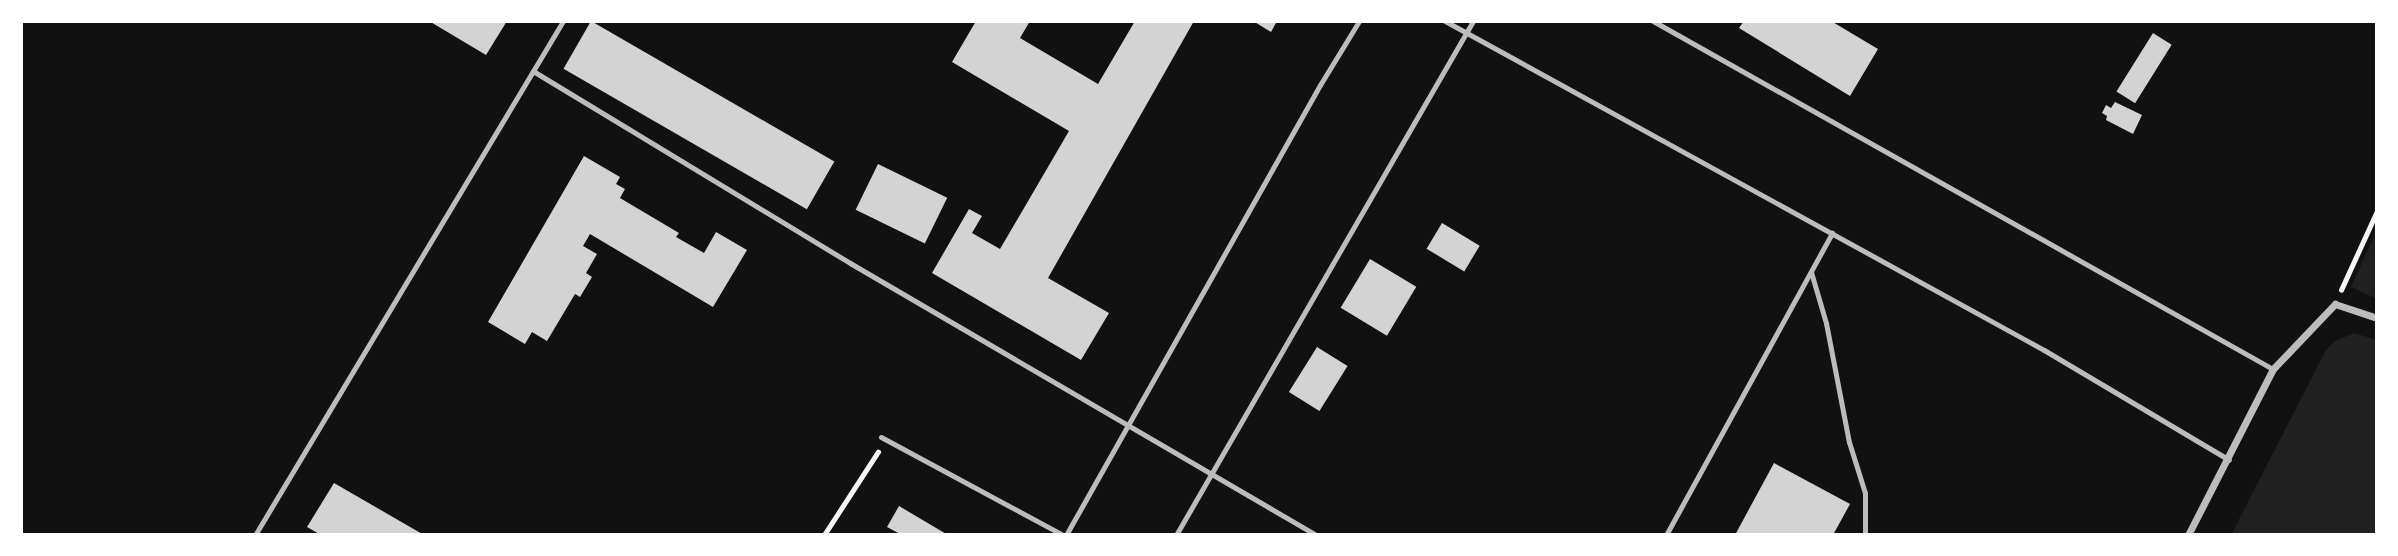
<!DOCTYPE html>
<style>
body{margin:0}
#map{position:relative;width:2398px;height:556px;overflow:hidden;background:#111;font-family:Helvetica,sans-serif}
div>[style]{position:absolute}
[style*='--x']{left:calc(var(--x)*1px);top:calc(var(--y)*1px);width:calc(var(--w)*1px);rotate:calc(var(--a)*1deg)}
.green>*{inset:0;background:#202020}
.building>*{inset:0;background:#d3d3d3;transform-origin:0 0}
.path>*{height:4.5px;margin:-2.25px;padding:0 2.25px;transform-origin:2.25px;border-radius:2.25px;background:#f5f5f5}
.service>*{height:5px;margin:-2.5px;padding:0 2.5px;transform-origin:2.5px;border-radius:2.5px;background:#bcbcbc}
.minor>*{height:7px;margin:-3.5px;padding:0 3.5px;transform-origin:3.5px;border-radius:3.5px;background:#bcbcbc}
span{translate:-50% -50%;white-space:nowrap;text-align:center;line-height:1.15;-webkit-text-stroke:5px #fff;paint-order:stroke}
.frame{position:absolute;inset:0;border:23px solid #fff;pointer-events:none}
</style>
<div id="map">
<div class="green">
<i style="clip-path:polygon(2377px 230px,2377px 299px,2351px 287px)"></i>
<i style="clip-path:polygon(2354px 333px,2377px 340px,2377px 535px,2231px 535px,2326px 350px,2335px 341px)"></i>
</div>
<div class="building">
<i style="clip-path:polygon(429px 21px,507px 21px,486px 55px)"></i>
<i style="left:591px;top:21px;width:281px;height:55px;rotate:30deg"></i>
<i style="clip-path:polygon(976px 21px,1030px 21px,1020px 38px,1098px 84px,1135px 21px,1194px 21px,1048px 278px,1109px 313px,1081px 360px,932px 273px,969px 209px,982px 216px,972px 233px,1000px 249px,1069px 131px,952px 62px)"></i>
<i style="clip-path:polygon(1253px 21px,1277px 21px,1271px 32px)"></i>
<i style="clip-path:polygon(1744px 21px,1831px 21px,1878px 49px,1850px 96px,1739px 28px)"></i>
<i style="left:2153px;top:33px;width:22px;height:69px;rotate:32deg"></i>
<i style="clip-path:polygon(2115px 102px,2142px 115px,2133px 134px,2106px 120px,2107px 116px,2102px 113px,2106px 105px,2111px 108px)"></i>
<i style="clip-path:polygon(584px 156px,620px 177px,616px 184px,625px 189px,620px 198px,679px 233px,676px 237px,704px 253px,716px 232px,747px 250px,713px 307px,590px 234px,583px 246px,597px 254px,586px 273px,592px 277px,580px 297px,575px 294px,547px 341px,532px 332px,525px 344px,488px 322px)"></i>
<i style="left:878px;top:164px;width:77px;height:51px;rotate:26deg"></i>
<i style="left:1442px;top:223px;width:44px;height:30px;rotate:31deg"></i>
<i style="left:1370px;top:259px;width:54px;height:57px;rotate:31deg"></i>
<i style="left:1317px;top:347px;width:36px;height:53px;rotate:32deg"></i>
<i style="clip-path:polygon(1774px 463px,1850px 504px,1833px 535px,1735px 535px)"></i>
<i style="clip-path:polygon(334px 483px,424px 535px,321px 535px,307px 527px)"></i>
<i style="clip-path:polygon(899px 506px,948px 535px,902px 535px,887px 527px)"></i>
</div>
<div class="path">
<i style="--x:2341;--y:290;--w:87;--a:-65.5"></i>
<i style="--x:824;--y:535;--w:99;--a:-57"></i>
</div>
<div class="service">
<i style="--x:1445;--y:21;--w:683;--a:28.78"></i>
<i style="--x:2044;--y:350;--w:215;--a:30.7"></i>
<i style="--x:1653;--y:21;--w:711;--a:29.31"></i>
<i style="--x:533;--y:71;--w:371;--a:31.2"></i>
<i style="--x:850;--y:263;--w:540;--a:30.27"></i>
<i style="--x:1811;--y:272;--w:53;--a:73.6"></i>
<i style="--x:1826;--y:323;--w:121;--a:79.1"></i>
<i style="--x:1849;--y:442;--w:53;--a:72.6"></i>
<i style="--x:1865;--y:493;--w:42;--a:90"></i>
<i style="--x:881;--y:437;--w:207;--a:28.3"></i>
<i style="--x:255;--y:535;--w:599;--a:-59.07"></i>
<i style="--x:1066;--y:535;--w:517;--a:-60.56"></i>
<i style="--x:1320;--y:85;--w:75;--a:-58.6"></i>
<i style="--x:1176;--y:535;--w:594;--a:-59.98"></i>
<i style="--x:1666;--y:535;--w:345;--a:-61.2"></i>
</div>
<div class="minor">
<i style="--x:2188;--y:535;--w:186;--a:-62.9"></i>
<i style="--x:2273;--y:369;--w:90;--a:-46.4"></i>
<i style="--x:2335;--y:304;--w:44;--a:18.4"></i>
</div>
<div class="frame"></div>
</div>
